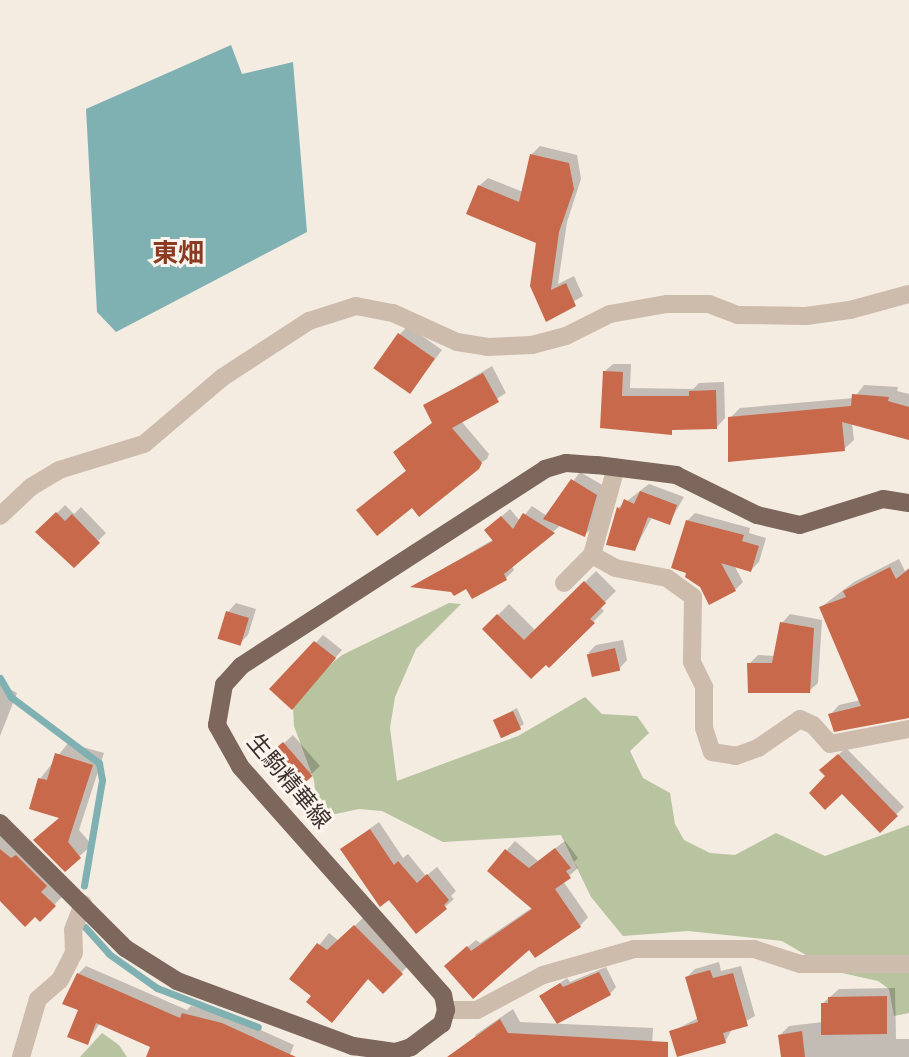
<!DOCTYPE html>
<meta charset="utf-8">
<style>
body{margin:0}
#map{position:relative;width:909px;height:1057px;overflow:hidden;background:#f4ebe1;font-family:"Asap Condensed","Noto Sans JP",sans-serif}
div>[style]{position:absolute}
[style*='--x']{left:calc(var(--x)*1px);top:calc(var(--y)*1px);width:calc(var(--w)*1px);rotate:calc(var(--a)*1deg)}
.green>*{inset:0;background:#b8c4a0}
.water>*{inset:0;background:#7fb0b2}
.shadow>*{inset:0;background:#0003}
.stream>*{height:7px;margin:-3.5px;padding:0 3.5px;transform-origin:3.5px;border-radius:3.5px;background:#7fb0b2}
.building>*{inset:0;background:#c8694b;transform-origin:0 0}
.minor>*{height:18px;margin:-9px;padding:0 9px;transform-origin:9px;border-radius:9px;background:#cdbbac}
.major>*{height:18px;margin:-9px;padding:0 9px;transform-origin:9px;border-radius:9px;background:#7d675c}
span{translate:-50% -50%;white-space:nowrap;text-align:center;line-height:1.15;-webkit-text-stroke:6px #fbf5ee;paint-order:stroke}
.street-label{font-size:23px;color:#3b302b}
.quarter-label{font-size:26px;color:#8c3b22;font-weight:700}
</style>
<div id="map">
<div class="green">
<i style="clip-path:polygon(449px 603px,461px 604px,416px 649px,395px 697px,390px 728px,397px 781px,518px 736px,585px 697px,602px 714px,637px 716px,649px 733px,630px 751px,643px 778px,670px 793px,675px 824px,684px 840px,710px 853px,735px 855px,776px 833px,825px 856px,909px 825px,909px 1013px,894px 1016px,889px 989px,878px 981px,833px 971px,782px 941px,688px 931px,623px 936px,591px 897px,561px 835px,443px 842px,382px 811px,359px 809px,331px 815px,317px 809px,314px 780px,294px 726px,293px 707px,321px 672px,342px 655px)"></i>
<i style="clip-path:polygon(102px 1033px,119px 1045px,127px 1057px,80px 1057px)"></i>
</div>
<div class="water">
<i style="clip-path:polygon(231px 45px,242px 74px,293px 62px,307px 232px,116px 332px,97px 312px,86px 109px)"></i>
</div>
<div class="shadow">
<i style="clip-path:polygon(540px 146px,577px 155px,581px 179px,567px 222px,558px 284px,574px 276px,583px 296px,546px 317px,538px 242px,479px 186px,488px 178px,523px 192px,532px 154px)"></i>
<i style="clip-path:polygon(408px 326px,442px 350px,410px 392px,400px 334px)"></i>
<i style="clip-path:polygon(613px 364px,631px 364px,630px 388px,693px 389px,699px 383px,724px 382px,725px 418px,717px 427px,641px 432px,604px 372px)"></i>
<i style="clip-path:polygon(492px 366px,506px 393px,461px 421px,489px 454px,487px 459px,412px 505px,366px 502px,407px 470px,395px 452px,433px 422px,425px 406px)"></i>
<i style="clip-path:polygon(864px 385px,898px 387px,897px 391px,909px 394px,909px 438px,852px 423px,854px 440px,844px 449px,730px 418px,740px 408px,854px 398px)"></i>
<i style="clip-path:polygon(580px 472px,604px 486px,593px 526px,585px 535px,561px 525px,512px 566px,514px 570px,506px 578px,473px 597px,467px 586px,453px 590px,414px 586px,494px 539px,495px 522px,510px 509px,520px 521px,532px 506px,547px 516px)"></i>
<i style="clip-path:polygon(649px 484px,684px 497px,669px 523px,652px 517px,635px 549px,618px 508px)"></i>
<i style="clip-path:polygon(65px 505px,74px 514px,81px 507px,106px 533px,74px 565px,38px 532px)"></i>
<i style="clip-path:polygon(695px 513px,750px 528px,749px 533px,766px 538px,759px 562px,751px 570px,734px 565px,743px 582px,735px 590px,687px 521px)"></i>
<i style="clip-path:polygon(899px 559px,905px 571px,909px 568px,909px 716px,830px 715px,839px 705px,861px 700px,821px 607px,854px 582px)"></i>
<i style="clip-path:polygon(596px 571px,616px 591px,600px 607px,604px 611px,549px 666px,484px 629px,509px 604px,536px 631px)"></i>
<i style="clip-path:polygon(236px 603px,256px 609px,248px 635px,239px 644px,220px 637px,228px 612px)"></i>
<i style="clip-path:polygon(790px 614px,822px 620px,818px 683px,809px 691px,749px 664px,758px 655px,775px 656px,782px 623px)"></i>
<i style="clip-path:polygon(323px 635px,342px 650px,299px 700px,272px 689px)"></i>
<i style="clip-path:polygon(623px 640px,627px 660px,619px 669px,588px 653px,596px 645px)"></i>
<i style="clip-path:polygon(0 684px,17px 693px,0 736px)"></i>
<i style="clip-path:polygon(517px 708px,524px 724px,520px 727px,495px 720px)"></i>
<i style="clip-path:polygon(293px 735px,320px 766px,291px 793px,272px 754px)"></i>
<i style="clip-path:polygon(68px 743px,104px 753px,79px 830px,92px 845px,65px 869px,61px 816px,40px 779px)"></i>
<i style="clip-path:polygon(846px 748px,904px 807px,880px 830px,827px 776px,829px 763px)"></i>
<i style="clip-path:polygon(379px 822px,403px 858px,408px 854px,426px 876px,437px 867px,456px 891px,451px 896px,454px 899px,417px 932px,342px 849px)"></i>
<i style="clip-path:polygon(0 827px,62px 897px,40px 919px,0 899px)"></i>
<i style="clip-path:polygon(515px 841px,538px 861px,565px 841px,578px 858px,574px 862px,578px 868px,563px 881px,588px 917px,580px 926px,530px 947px,455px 958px,476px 940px,480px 943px,533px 907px,489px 870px)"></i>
<i style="clip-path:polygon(366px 915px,412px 962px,383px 991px,369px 978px,332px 1021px,313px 996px,292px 979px,329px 933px,339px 941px)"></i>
<i style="clip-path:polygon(719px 962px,721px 971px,741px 966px,755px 1016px,732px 1029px,725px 1042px,673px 1031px,698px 1018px,687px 977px,695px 969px)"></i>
<i style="clip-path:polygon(86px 966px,187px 1010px,191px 1006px,230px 1016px,294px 1045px,289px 1057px,148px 1057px,152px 1046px,100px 1023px,87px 1043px,78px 974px)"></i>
<i style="clip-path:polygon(606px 967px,616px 987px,610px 994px,542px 996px,567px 978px,570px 982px)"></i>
<i style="clip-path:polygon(895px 988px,896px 1039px,909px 1039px,909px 1057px,783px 1057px,780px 1035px,789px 1026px,823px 1022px,822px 1004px,839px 989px)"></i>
<i style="clip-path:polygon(513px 1009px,520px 1022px,653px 1028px,652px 1047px,642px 1057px,488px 1057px,475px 1035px)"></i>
</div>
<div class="stream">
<i style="--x:0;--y:678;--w:22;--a:60"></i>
<i style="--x:11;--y:697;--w:110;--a:36.9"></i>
<i style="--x:99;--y:763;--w:17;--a:80"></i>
<i style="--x:102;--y:780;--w:107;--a:99.7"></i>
<i style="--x:85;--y:927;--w:36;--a:48"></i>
<i style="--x:109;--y:954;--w:59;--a:35.3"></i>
<i style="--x:157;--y:988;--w:108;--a:21.1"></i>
</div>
<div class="building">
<i style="clip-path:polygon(530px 154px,569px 163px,574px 189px,559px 232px,551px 290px,566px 283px,576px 306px,546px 322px,530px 286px,536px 243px,466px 214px,478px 185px,519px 202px)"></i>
<i style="left:398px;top:333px;width:45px;height:43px;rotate:35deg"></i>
<i style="clip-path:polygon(603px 371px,623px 372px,622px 396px,689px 396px,689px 391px,716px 390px,717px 429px,672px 430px,672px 435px,600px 428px)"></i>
<i style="clip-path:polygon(483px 373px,499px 402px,452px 428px,482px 463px,479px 469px,419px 517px,412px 508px,377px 536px,356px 510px,406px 471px,393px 452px,432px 423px,423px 405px)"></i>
<i style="clip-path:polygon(852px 394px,889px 397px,888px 401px,909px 407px,909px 440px,842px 422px,845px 451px,728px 462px,728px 417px,851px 406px)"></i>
<i style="clip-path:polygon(571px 479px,597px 495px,585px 537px,543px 519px)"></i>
<i style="clip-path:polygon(640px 491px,677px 505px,670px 525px,648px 517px,635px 551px,606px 545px,617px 507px,620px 509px,624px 499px,634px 504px)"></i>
<i style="clip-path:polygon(56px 512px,65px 521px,72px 514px,100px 543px,74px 568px,35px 532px)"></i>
<i style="clip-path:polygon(523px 513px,555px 533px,504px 574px,507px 580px,472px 599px,466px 589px,454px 596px,451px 592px,410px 587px,493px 541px,484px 530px,501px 516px,513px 529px)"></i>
<i style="clip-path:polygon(686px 520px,744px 535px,742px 541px,759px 546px,751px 572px,721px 563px,736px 591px,709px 605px,700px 587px,685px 577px,686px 573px,671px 568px)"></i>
<i style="clip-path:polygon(890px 567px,896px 579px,909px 569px,909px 718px,834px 732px,828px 714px,861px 706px,819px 607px,846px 597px,843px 591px)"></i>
<i style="clip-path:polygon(584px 581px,606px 603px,590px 619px,595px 623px,549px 668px,546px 665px,531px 679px,482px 629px,497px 614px,524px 640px)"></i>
<i style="left:226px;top:611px;width:24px;height:29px;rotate:17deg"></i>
<i style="clip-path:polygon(780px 622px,814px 628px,810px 693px,748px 693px,747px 663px,772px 663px)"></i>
<i style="clip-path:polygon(314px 641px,336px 658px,292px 710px,269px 689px)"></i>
<i style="left:615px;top:648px;width:23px;height:29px;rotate:77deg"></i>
<i style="left:513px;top:711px;width:20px;height:22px;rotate:66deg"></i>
<i style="left:283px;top:742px;width:45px;height:30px;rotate:49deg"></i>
<i style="clip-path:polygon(55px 753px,93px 765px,68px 842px,81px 858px,65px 872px,33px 840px,59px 818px,29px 809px,38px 778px,47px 780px)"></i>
<i style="clip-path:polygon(838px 754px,898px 816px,880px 833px,842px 794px,825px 810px,809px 793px,825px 776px,819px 770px)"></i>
<i style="clip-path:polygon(370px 829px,394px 865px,398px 861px,417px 883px,427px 874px,449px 900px,444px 905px,447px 909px,416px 934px,389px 900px,380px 907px,340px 849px)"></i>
<i style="clip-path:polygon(555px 848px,571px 868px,566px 871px,571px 878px,555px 889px,581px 927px,535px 958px,529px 950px,473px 999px,444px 966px,467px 946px,471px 951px,532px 909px,487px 871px,505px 849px,529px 868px)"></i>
<i style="clip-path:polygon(0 849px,11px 858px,16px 855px,47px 886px,41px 892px,56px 906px,40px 922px,35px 917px,25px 927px,0 901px)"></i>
<i style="clip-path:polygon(354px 925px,403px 974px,383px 994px,368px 979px,332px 1023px,306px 1002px,311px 996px,289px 979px,317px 943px,327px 950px)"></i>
<i style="clip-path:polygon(710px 970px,713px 978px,733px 973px,748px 1026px,723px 1033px,726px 1043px,677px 1057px,669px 1031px,698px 1022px,685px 977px)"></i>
<i style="clip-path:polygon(599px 972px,611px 995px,557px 1024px,539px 996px,560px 983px,563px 987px)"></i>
<i style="clip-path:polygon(77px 973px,180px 1018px,182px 1013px,222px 1023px,296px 1057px,146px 1057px,150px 1047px,96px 1023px,88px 1045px,67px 1037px,78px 1010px,62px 1004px)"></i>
<i style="clip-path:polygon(887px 996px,887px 1034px,821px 1035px,821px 1003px,828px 1003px,828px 997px)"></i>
<i style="clip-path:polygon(500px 1019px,508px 1033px,668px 1042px,668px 1057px,447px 1057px)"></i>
<i style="clip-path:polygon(802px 1031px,805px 1057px,781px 1057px,778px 1035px)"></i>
</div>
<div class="minor">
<i style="--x:0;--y:516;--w:42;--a:-43.1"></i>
<i style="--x:31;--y:487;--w:33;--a:-31"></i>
<i style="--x:59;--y:470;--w:89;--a:-17"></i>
<i style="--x:144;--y:444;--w:104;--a:-40.3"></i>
<i style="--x:223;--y:377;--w:103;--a:-33.1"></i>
<i style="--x:309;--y:321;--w:49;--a:-17.7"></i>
<i style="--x:356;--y:306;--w:38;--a:11"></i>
<i style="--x:393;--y:313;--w:70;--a:24.4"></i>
<i style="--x:457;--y:342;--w:30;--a:9"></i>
<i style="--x:487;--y:347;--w:45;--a:-2.5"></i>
<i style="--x:532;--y:345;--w:35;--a:-15"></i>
<i style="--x:566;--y:336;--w:49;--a:-26.6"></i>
<i style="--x:610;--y:314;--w:58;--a:-10"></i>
<i style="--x:667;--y:304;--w:42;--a:0"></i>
<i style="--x:709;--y:304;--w:31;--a:21"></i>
<i style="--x:738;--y:315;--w:68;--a:0.8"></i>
<i style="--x:806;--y:316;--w:44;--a:-7.8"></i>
<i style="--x:850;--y:310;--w:61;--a:-15.2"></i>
<i style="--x:592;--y:555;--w:26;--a:29"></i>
<i style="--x:615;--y:568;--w:53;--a:10.9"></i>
<i style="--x:667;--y:578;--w:32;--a:36"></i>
<i style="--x:693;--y:597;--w:65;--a:90.9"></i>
<i style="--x:692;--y:662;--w:28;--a:64"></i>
<i style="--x:704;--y:687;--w:41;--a:90"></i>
<i style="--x:704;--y:728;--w:25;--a:72"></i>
<i style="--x:712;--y:752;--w:24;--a:9"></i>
<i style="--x:736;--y:756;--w:23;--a:-20"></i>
<i style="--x:758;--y:748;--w:51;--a:-34.6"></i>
<i style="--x:800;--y:719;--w:14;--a:25"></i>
<i style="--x:813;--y:725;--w:25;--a:48"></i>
<i style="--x:830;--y:744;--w:80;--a:-10.8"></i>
<i style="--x:564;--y:583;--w:40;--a:-45"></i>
<i style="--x:592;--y:555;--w:91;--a:-74.7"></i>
<i style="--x:446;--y:1010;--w:31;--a:0"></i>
<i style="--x:477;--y:1010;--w:75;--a:-27.9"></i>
<i style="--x:543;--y:975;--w:95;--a:-15.9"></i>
<i style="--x:634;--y:949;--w:120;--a:0"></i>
<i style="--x:754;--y:949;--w:48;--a:18.1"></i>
<i style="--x:800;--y:964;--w:109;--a:0"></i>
<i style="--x:21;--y:1057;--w:60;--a:-73.7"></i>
<i style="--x:38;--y:999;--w:29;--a:-41"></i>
<i style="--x:60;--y:980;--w:30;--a:-63"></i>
<i style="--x:74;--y:953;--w:23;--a:-92"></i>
<i style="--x:73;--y:930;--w:28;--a:-69"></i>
</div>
<div class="major">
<i style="--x:0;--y:823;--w:177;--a:45"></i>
<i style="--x:125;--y:948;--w:62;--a:32.4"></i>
<i style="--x:177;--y:981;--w:188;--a:20.3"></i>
<i style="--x:353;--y:1046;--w:42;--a:8.1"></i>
<i style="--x:395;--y:1052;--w:17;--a:-17"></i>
<i style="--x:411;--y:1047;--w:39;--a:-37"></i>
<i style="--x:442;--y:1024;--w:15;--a:-74"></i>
<i style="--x:446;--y:1010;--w:15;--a:-101"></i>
<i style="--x:443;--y:995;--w:306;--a:-131.6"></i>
<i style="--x:240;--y:766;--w:47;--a:-119.3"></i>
<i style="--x:217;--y:725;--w:41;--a:-80.1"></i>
<i style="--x:224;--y:685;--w:25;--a:-48"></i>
<i style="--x:241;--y:666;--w:362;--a:-32.9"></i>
<i style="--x:545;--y:469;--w:22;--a:-16"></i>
<i style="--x:566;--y:463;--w:31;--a:4"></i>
<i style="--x:597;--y:465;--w:80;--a:7.2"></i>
<i style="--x:676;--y:475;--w:90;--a:26.3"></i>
<i style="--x:757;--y:515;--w:44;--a:13.1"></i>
<i style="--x:800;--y:525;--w:87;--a:-17.4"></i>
<i style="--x:883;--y:499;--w:26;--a:9"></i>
</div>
<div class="street-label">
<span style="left:289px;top:781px;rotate:50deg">生駒精華線</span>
</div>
<div class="quarter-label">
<span style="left:178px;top:254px">東畑</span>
</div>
</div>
